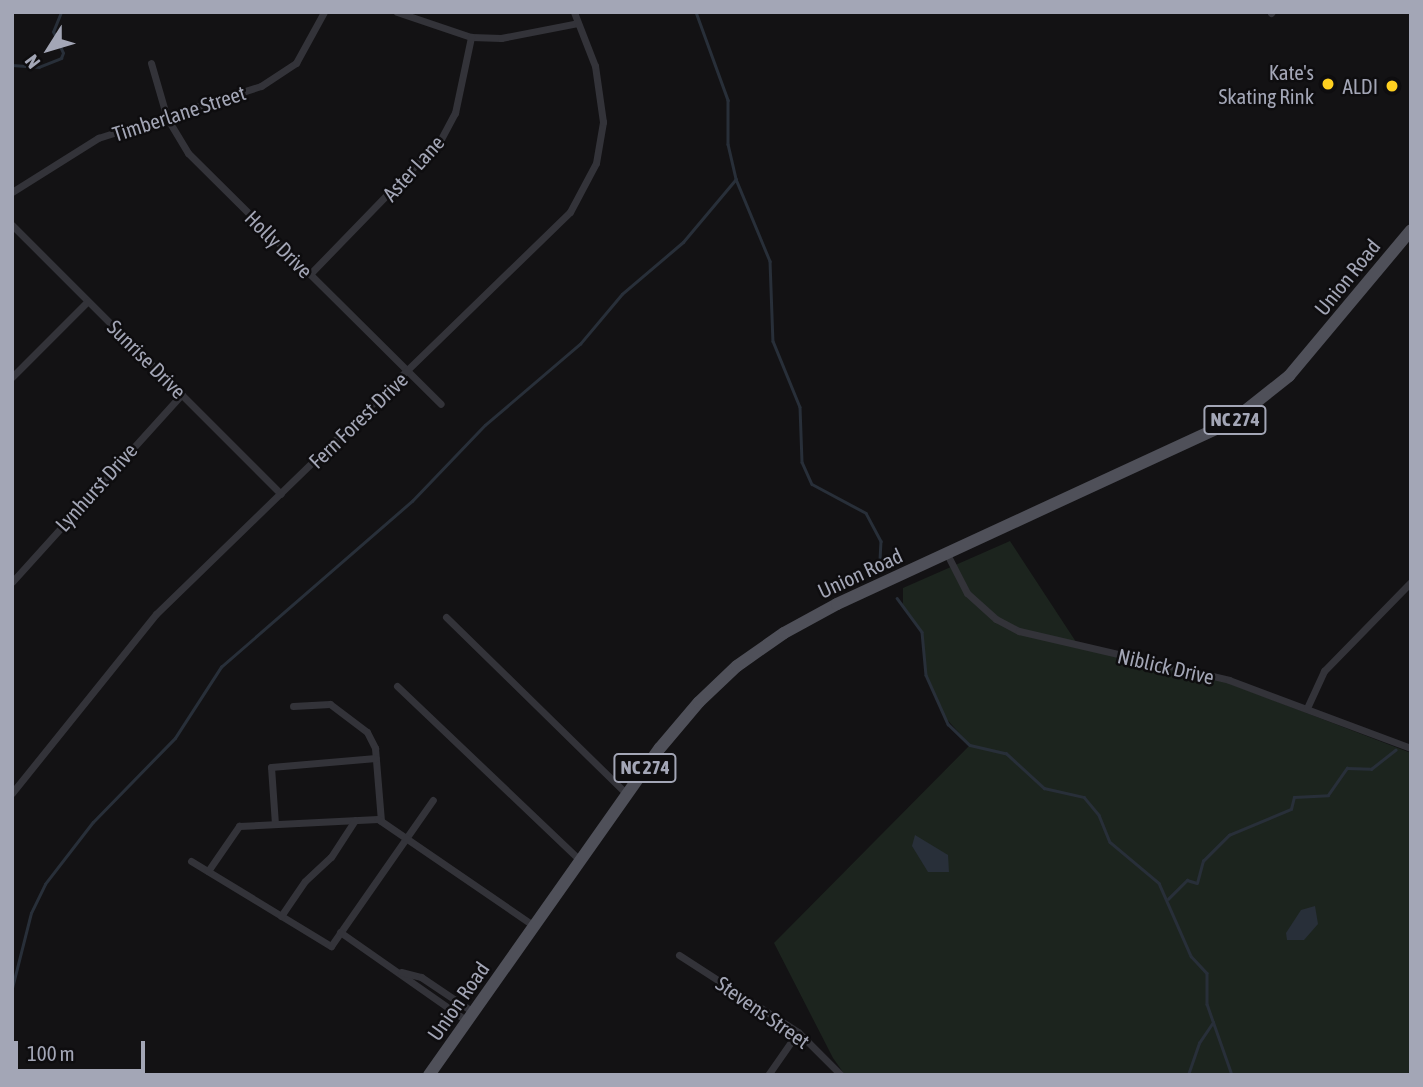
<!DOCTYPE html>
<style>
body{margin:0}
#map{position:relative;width:1423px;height:1087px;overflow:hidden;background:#131214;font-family:"Asap Condensed",sans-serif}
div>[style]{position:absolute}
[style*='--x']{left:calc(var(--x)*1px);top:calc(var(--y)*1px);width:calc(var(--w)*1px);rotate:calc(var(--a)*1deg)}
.green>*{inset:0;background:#1c241e}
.water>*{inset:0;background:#282f39}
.stream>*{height:2.5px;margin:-1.25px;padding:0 1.25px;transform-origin:1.25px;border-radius:1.25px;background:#282f39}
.minor>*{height:7px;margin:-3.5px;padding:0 3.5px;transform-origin:3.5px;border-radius:3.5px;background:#333339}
.primary>*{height:12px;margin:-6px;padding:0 6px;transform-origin:6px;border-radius:6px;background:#4f5059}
.dots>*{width:19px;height:19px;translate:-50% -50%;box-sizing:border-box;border:4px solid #0e0d0f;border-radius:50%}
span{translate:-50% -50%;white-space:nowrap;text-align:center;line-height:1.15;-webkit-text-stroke:5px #0e0d0f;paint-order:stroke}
.shield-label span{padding:2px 5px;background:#0e0d0f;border:2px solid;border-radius:5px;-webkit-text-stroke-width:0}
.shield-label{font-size:19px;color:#a3a6b6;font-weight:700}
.poi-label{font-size:21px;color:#a3a6b6}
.right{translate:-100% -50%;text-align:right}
.street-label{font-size:21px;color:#a3a6b6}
.frame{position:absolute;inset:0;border:14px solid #a3a6b6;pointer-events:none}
.north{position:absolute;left:14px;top:14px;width:70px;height:70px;-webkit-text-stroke:5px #0e0d0f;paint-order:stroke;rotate:233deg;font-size:19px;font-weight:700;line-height:28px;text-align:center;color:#a3a6b6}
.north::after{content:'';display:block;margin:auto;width:24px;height:32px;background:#a3a6b6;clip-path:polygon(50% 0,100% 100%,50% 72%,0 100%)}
.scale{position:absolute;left:14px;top:1041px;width:131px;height:32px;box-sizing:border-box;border:4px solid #a3a6b6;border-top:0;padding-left:9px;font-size:21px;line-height:24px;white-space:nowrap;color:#a3a6b6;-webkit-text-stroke:5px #0e0d0f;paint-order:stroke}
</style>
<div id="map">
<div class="green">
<i style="clip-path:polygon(1010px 541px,1080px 648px,1228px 683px,1411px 753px,1411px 1075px,845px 1075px,833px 1058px,774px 943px,970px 745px,943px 715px,926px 675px,922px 632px,903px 608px,903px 588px)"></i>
</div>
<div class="water">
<i style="clip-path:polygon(915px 835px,948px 855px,949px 872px,928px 872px,912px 846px)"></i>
<i style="clip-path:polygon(1315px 906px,1318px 924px,1304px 940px,1287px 940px,1286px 933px,1301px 910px)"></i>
</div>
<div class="stream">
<i style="--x:696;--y:12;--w:94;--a:70"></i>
<i style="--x:728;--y:100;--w:44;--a:90"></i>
<i style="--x:728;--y:144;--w:36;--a:77"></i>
<i style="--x:736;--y:179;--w:89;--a:67.5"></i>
<i style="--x:770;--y:261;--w:80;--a:87.9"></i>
<i style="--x:773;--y:341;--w:71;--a:67.8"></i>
<i style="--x:800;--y:407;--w:55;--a:87.9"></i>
<i style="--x:802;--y:462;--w:24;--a:66"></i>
<i style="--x:812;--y:484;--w:61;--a:28.2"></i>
<i style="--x:866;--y:513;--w:32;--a:62"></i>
<i style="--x:881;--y:541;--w:22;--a:93"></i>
<i style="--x:12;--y:65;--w:27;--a:4"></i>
<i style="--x:39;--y:67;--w:24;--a:-22"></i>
<i style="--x:61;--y:58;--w:5;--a:-68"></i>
<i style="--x:63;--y:53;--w:23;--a:-115"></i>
<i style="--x:53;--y:32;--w:22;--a:-68"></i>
<i style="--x:897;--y:598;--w:42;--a:53.7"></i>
<i style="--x:922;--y:632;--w:43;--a:84.7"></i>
<i style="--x:926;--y:675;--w:54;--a:65.8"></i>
<i style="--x:948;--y:724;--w:30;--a:44"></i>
<i style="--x:970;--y:745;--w:37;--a:13"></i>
<i style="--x:1006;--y:753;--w:52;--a:42.6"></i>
<i style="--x:1044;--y:788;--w:41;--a:12.7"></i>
<i style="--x:1084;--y:797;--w:23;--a:50"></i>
<i style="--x:1099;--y:815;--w:29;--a:68"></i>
<i style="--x:1110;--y:842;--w:64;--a:39.9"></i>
<i style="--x:1159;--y:883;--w:80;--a:66.3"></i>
<i style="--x:1191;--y:956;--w:23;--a:47"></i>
<i style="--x:1207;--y:973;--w:31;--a:90"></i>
<i style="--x:1207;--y:1004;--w:75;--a:70.6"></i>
<i style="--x:1168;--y:899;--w:27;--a:-45"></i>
<i style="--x:1187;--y:880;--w:10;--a:17"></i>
<i style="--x:1197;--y:883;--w:23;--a:-75"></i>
<i style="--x:1203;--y:861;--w:37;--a:-45"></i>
<i style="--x:1229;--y:835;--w:67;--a:-22.8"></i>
<i style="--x:1291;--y:809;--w:12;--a:-76"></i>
<i style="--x:1294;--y:797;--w:34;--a:-3"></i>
<i style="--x:1328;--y:795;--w:33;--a:-55"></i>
<i style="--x:1347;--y:768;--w:24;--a:2"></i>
<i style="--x:1371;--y:769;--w:31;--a:-38"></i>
<i style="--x:12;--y:988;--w:77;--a:-75.8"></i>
<i style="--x:31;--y:913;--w:32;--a:-64"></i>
<i style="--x:45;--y:884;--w:78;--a:-52.3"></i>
<i style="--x:93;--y:822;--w:117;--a:-45.7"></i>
<i style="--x:175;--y:738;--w:85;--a:-57.1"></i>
<i style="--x:221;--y:667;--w:253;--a:-41"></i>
<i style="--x:412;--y:501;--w:105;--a:-46.2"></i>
<i style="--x:485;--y:425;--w:125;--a:-40.5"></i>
<i style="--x:580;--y:344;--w:65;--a:-50"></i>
<i style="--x:622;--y:294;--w:80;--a:-40.4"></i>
<i style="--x:683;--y:242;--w:82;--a:-49.9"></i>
<i style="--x:1188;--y:1075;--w:34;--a:-71"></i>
<i style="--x:1199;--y:1043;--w:25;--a:-56"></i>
</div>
<div class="minor">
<i style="--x:397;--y:12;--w:78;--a:18.7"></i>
<i style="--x:471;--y:37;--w:30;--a:2"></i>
<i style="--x:501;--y:38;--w:78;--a:-11"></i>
<i style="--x:1271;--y:13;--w:1;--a:-45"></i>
<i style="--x:151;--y:63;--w:57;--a:73.8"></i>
<i style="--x:167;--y:118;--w:41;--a:59"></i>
<i style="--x:188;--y:153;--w:356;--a:44.8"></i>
<i style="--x:12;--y:192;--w:102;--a:-32.1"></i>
<i style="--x:98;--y:138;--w:171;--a:-17.7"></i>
<i style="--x:261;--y:86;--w:42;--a:-33.3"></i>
<i style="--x:296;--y:63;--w:58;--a:-61.2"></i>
<i style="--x:12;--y:225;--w:380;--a:45"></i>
<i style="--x:310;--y:274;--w:188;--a:-45.9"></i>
<i style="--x:441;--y:139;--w:30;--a:-62"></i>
<i style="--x:455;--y:113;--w:78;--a:-78.1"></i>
<i style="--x:12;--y:377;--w:107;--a:-45"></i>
<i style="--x:947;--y:554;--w:44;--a:62.9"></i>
<i style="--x:967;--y:593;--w:39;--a:42"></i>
<i style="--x:996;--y:619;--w:26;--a:28"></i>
<i style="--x:1019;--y:631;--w:216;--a:13.1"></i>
<i style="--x:1229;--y:680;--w:194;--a:20.5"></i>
<i style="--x:12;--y:582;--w:253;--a:-47.9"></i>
<i style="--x:446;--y:617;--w:253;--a:44.4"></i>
<i style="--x:397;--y:686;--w:253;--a:43.6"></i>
<i style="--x:293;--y:706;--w:37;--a:-3"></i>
<i style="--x:330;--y:704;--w:46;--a:37.1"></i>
<i style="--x:367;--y:732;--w:18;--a:63"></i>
<i style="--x:375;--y:748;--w:73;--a:85.3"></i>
<i style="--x:1307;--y:708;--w:41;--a:-65.3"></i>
<i style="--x:1324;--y:671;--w:124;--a:-45.7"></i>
<i style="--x:12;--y:793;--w:230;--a:-51.2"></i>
<i style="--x:156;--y:614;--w:577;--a:-44.16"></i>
<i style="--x:570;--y:212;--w:55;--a:-62"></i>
<i style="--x:596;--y:163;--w:42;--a:-80.3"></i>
<i style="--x:603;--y:122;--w:57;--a:-98.1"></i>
<i style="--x:595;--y:66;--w:58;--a:-111.3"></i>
<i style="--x:275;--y:824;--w:57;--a:-94"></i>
<i style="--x:271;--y:767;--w:105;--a:-4.9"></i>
<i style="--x:191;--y:861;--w:164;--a:31.3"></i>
<i style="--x:331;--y:946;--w:178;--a:-55.1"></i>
<i style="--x:208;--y:871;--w:55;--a:-55.4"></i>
<i style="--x:239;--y:826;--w:139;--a:-2.9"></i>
<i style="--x:378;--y:819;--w:189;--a:34.4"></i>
<i style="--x:281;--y:916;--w:42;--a:-55.6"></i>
<i style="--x:305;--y:881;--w:35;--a:-43"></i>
<i style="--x:331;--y:857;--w:44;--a:-57"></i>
<i style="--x:340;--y:932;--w:155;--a:35"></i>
<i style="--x:679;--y:955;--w:142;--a:32.9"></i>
<i style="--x:798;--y:1032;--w:61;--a:45"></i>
<i style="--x:401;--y:972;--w:21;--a:14"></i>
<i style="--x:421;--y:977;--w:63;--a:33.9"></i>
<i style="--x:768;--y:1075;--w:52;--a:-55.1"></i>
</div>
<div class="primary">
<i style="--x:429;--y:1075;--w:400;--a:-54.8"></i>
<i style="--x:660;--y:748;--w:60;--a:-49.7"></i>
<i style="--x:699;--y:702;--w:52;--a:-43.5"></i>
<i style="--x:737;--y:666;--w:57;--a:-35.1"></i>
<i style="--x:784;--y:633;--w:60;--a:-28.7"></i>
<i style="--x:837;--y:604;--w:434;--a:-24.8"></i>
<i style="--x:1231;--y:422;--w:74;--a:-38.4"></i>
<i style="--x:1289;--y:376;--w:190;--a:-50.1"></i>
</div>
<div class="dots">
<i style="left:1328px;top:84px;background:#ffd020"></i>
<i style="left:1392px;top:86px;background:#ffd020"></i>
</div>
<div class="shield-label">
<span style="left:1235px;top:420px">NC 274</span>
<span style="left:645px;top:768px">NC 274</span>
</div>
<div class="poi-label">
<span class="right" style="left:1314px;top:84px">Kate's<br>Skating Rink</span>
<span class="right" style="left:1378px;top:86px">ALDI</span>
</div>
<div class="street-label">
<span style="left:179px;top:113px;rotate:-18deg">Timberlane Street</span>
<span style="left:413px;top:168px;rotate:-48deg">Aster Lane</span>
<span style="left:279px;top:244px;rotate:45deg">Holly Drive</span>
<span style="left:1347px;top:277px;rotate:-51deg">Union Road</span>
<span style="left:147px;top:359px;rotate:45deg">Sunrise Drive</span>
<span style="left:358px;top:420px;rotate:-44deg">Fern Forest Drive</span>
<span style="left:96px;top:487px;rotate:-48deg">Lynhurst Drive</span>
<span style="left:860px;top:573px;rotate:-25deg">Union Road</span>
<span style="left:1166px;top:666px;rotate:13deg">Niblick Drive</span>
<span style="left:458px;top:1001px;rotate:-55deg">Union Road</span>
<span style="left:763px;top:1012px;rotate:35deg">Stevens Street</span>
</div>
<div class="frame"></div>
<div class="north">N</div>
<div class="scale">100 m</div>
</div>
